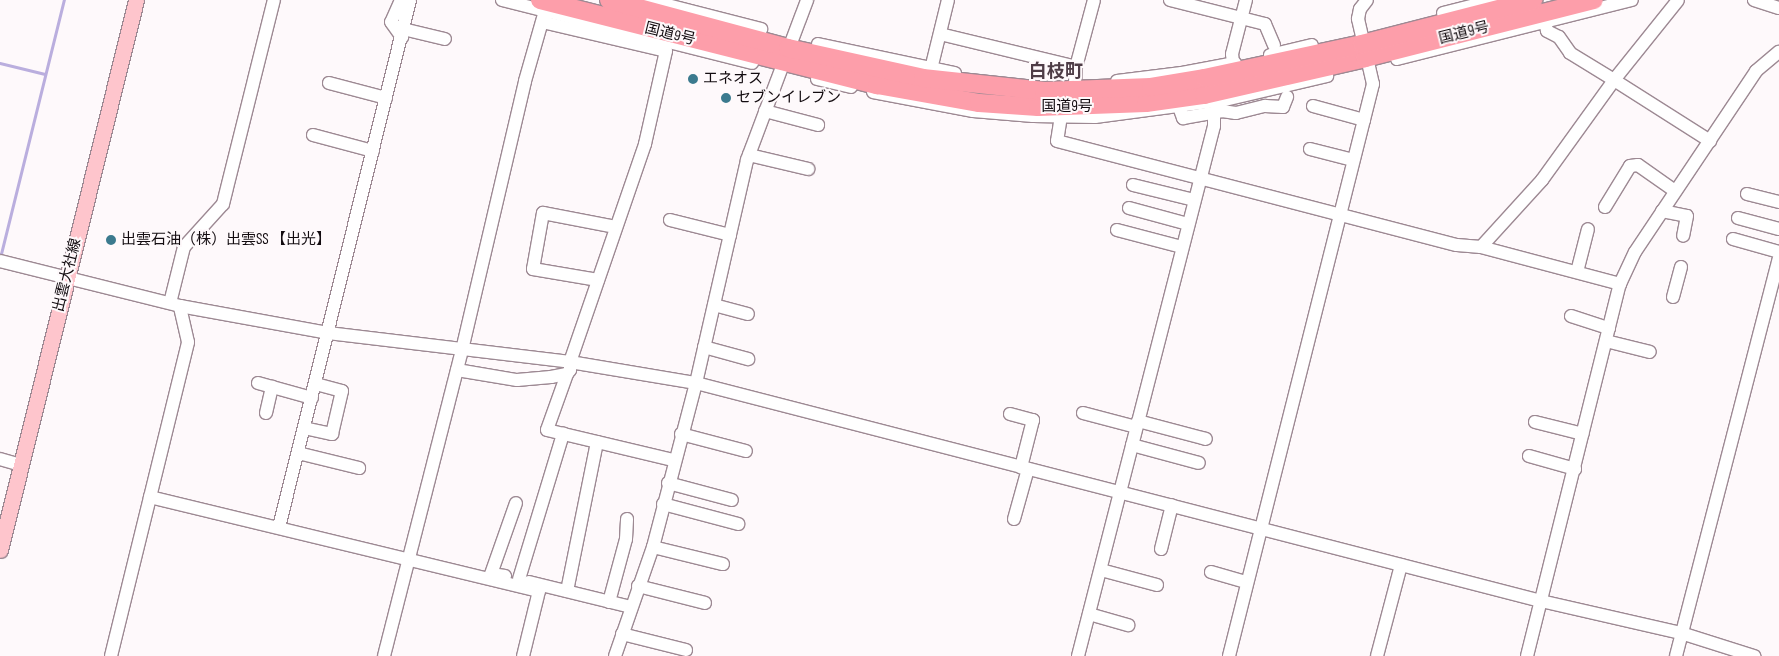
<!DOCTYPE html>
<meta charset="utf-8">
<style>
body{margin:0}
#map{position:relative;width:1779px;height:656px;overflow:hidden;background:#fef9fb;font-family:"Sofia Sans Condensed","Noto Sans JP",sans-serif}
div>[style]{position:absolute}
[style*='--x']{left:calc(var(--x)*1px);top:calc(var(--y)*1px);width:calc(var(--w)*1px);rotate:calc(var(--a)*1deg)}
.stream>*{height:2.5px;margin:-1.25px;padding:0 1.25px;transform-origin:1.25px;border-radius:1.25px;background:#baaede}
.roads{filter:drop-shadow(1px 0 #9d8993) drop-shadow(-1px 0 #9d8993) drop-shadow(0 1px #9d8993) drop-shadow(0 -1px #9d8993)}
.minor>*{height:12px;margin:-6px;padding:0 6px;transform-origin:6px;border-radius:6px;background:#fff}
.major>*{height:15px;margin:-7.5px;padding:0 7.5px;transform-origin:7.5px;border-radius:7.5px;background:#fec5cc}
.highway>*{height:18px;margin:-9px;padding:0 9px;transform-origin:9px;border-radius:9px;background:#fd9eaa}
.dots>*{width:14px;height:14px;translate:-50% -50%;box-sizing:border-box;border:2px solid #fef9fb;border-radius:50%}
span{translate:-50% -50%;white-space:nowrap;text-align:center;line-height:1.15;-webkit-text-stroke:4px #fef9fb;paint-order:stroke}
.street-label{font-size:15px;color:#130c10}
.poi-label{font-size:15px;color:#130c10}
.left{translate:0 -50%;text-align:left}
.quarter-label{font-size:18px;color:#4e3c46;font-weight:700}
</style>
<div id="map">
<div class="stream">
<i style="--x:0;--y:63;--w:46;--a:13.7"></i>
<i style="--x:0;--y:258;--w:266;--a:-76.1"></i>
</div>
<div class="roads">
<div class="minor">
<i style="--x:401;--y:0;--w:24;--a:114"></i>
<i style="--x:391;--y:22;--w:19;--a:54"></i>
<i style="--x:502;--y:0;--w:258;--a:14.1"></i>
<i style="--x:648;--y:0;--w:117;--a:14.4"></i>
<i style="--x:1170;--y:0;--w:98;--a:14.2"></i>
<i style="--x:1265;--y:24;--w:23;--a:67"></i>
<i style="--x:1754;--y:0;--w:26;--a:18"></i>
<i style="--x:1443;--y:13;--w:54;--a:-14"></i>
<i style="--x:1545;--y:22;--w:9;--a:77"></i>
<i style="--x:1547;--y:31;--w:13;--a:27"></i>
<i style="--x:1559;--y:37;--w:19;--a:55"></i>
<i style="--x:1570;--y:53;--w:52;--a:31.5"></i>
<i style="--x:1614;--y:80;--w:102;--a:-51.3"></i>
<i style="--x:403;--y:29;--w:43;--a:13.4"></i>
<i style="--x:940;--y:34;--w:140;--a:13.6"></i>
<i style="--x:818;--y:44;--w:140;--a:12"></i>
<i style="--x:1270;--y:55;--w:43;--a:-13.4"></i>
<i style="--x:1397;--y:59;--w:242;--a:-14.1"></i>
<i style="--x:1233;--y:63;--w:9;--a:-96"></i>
<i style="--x:1232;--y:54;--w:56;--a:-75.5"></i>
<i style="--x:931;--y:69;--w:71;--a:-76.2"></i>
<i style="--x:817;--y:79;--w:35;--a:13"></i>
<i style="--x:1117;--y:81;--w:65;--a:-7"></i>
<i style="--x:1182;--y:73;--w:54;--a:-10.7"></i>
<i style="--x:1075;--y:82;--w:15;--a:-86"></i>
<i style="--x:1076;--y:67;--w:69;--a:-75"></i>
<i style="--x:329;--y:83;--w:59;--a:14.7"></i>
<i style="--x:873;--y:92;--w:102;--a:10.8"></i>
<i style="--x:973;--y:111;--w:60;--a:4.8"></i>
<i style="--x:1033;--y:116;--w:62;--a:0.9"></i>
<i style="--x:1095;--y:117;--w:131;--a:-7.5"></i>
<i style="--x:1225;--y:100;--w:105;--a:-13.2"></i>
<i style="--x:1313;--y:106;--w:53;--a:15.4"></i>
<i style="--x:1179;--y:107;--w:12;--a:70"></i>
<i style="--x:1183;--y:118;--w:40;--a:-10"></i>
<i style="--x:1222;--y:111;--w:14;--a:8"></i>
<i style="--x:1236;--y:113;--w:30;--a:-14"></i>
<i style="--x:1265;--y:106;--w:18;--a:3"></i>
<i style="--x:1283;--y:107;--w:11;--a:-68"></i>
<i style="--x:765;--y:111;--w:55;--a:14.8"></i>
<i style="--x:1061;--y:116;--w:25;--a:99"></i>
<i style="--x:1057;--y:141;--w:413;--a:14.6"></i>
<i style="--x:1457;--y:245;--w:24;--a:5"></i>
<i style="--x:1481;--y:247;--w:144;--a:14.9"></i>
<i style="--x:313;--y:135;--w:62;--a:14.9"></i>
<i style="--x:1310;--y:149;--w:44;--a:14.3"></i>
<i style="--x:749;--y:155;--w:61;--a:13.3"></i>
<i style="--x:1133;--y:185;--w:63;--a:13.8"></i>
<i style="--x:1747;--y:194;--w:33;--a:14"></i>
<i style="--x:1605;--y:207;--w:48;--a:-58.6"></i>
<i style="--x:1630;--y:166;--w:8;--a:-7"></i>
<i style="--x:1638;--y:165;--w:45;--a:35.1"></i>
<i style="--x:1129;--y:208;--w:61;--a:15.2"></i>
<i style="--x:1662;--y:211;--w:25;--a:11"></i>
<i style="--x:1687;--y:216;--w:20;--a:101"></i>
<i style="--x:1738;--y:218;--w:42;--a:15"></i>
<i style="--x:670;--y:220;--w:62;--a:14"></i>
<i style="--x:1117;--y:230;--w:67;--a:14.7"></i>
<i style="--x:1733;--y:239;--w:48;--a:15.8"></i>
<i style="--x:1481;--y:247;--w:91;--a:-47.7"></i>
<i style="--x:1542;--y:180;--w:123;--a:-54.2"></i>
<i style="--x:1614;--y:80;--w:114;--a:32.4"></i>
<i style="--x:0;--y:261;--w:186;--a:14"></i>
<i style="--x:180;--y:306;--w:150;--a:10.3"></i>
<i style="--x:328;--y:333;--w:244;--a:6.8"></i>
<i style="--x:570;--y:362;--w:128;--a:9.5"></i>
<i style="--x:696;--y:383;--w:873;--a:14.47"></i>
<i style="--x:1541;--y:601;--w:144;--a:12.9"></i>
<i style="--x:1681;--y:633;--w:77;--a:17.5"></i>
<i style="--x:1577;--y:272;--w:44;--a:-75.7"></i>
<i style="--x:598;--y:280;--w:66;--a:-170.4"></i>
<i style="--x:533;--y:269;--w:57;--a:-79.9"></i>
<i style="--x:543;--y:213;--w:74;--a:10.9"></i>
<i style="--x:1673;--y:297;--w:31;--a:-75"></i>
<i style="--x:170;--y:303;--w:58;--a:-76"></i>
<i style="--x:184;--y:247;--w:58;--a:-47.8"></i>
<i style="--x:223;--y:204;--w:210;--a:-76"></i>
<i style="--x:714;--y:305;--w:35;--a:15"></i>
<i style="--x:1571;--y:316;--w:40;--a:18"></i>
<i style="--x:1606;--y:341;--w:45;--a:14"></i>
<i style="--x:704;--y:347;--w:46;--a:15.3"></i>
<i style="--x:457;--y:370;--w:61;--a:9.5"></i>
<i style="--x:517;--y:380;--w:34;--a:-5"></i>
<i style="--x:551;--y:377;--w:16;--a:-11"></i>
<i style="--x:567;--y:374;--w:5;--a:-53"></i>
<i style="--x:570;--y:370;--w:8;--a:-90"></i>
<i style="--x:570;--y:362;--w:231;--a:-71"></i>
<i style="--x:645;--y:144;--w:95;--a:-77.3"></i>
<i style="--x:666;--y:51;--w:127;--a:-166.8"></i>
<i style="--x:567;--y:374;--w:59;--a:109.7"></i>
<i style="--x:547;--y:430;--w:130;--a:13.4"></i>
<i style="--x:258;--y:383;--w:56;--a:15.5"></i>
<i style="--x:266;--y:413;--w:27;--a:-77"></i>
<i style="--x:1083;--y:413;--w:55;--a:14.8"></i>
<i style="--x:1010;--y:414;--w:24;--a:15"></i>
<i style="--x:1033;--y:420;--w:49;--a:104.3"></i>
<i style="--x:1138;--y:421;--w:70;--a:14.8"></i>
<i style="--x:1535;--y:422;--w:49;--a:14"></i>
<i style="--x:304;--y:428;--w:29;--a:12"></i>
<i style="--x:332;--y:434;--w:44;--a:-76.9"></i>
<i style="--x:342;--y:391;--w:28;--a:-165"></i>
<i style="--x:681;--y:434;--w:67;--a:14.7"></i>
<i style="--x:1132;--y:445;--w:69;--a:15"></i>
<i style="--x:298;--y:453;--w:63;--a:13.8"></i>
<i style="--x:1529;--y:456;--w:48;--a:15.8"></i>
<i style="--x:0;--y:459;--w:22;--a:16"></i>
<i style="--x:668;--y:483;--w:66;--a:14.9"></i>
<i style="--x:150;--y:497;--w:400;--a:13.6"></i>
<i style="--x:539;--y:591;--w:67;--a:103.8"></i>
<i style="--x:663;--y:504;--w:78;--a:14.9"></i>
<i style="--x:1014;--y:519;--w:52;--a:-74.4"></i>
<i style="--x:279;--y:527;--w:543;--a:-76.04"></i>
<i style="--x:653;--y:547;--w:72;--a:13.7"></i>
<i style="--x:1161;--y:549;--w:45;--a:-76"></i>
<i style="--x:1101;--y:570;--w:58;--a:15"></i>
<i style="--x:1211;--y:572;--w:37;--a:16"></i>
<i style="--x:505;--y:576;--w:14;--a:-172"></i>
<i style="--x:491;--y:574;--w:75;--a:-70.6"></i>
<i style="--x:519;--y:579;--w:152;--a:-73.1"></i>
<i style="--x:529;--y:582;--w:105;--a:13.8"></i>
<i style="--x:638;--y:586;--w:69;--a:14.2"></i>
<i style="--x:567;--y:591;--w:152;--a:-78.6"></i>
<i style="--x:609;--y:602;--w:65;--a:-74.9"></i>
<i style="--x:626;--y:539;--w:20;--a:-87"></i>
<i style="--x:1089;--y:614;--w:41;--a:15.8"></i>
<i style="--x:622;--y:634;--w:66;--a:14"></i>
<i style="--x:111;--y:656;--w:323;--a:-76.2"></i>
<i style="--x:188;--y:342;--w:37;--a:-103"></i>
<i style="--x:384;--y:656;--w:316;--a:-75.7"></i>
<i style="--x:462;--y:350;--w:276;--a:-76.8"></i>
<i style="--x:525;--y:81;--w:73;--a:-74.1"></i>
<i style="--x:615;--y:656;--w:115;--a:-70.8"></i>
<i style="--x:653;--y:547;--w:170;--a:-75.3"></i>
<i style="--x:696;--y:383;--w:229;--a:-77.1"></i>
<i style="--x:747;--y:160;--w:171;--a:-69.4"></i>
<i style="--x:1078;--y:656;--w:547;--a:-75.61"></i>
<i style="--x:1214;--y:126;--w:13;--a:-90"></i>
<i style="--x:1229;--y:656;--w:590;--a:-75.87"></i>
<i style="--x:1373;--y:84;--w:67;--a:-103"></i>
<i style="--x:1358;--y:19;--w:10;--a:-79"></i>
<i style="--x:1360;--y:9;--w:11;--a:-52"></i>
<i style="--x:1377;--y:656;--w:94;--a:-75.2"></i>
<i style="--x:1527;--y:656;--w:383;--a:-76"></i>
<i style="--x:1620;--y:284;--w:35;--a:-65"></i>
<i style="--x:1635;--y:252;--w:218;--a:-56.2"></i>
<i style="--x:1756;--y:71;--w:30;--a:-40"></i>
<i style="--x:1676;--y:656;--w:411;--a:-75.5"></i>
</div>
<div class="major">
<i style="--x:0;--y:550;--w:567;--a:-76.11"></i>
</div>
<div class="highway">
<i style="--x:540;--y:0;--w:348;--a:14.2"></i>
<i style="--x:877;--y:85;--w:104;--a:10"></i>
<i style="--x:979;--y:103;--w:59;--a:3.9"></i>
<i style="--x:1038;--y:107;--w:108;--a:-2.1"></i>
<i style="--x:1146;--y:103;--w:59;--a:-7.9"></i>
<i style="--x:1204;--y:95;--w:165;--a:-12.9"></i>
<i style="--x:1365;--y:58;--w:236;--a:-14.2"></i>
<i style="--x:609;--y:0;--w:185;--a:15"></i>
<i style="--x:788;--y:48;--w:138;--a:12.5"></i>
<i style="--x:923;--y:78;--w:122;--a:6.1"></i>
<i style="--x:1044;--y:91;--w:107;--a:-2.1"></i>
<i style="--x:1151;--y:87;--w:55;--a:-9.5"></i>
<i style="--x:1205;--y:78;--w:161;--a:-12.2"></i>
<i style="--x:1362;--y:44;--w:177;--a:-14.4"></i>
</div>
</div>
<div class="dots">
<i style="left:693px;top:79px;background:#3b7a8e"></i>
<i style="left:726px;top:98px;background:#3b7a8e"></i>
<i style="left:111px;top:240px;background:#3b7a8e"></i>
</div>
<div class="street-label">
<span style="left:1464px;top:33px;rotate:-14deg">国道9号</span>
<span style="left:670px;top:34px;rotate:14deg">国道9号</span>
<span style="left:1067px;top:107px">国道9号</span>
<span style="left:67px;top:275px;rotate:-76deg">出雲大社線</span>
</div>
<div class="poi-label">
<span class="left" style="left:703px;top:79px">エネオス</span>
<span class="left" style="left:736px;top:98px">セブンイレブン</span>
<span class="left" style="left:121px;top:240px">出雲石油（株）出雲SS 【出光】</span>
</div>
<div class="quarter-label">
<span style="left:1056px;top:72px">白枝町</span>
</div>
</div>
